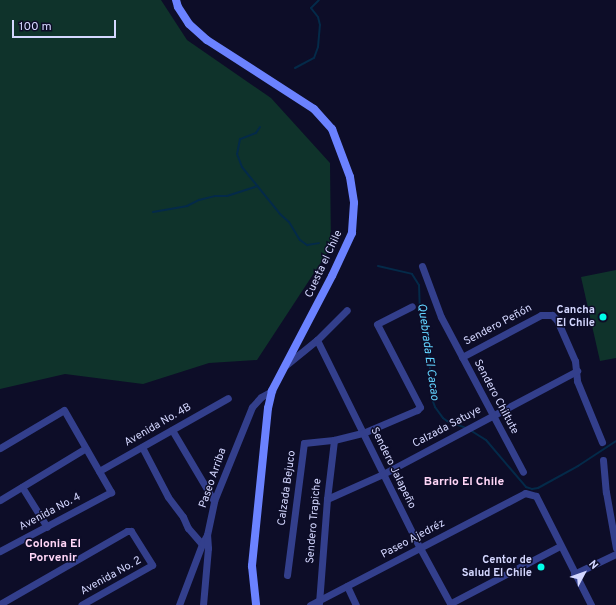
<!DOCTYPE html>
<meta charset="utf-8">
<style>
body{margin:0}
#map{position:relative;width:616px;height:605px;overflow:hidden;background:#0d0d28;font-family:Overpass,sans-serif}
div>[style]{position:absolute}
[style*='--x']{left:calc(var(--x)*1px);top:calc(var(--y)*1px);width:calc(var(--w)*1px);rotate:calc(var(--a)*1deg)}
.green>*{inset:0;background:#0f332b}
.stream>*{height:2px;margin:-1px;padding:0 1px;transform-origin:1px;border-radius:1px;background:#042a49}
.street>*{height:7px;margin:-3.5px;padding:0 3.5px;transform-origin:3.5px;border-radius:3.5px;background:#333f8c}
.secondary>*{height:8px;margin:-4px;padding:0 4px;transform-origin:4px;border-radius:4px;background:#6b82ff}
.dots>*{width:11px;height:11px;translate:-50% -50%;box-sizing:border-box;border:2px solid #0d0d28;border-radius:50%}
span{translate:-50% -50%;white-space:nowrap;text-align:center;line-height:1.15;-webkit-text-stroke:3px #0d0d28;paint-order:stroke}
.street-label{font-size:11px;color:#d4d7ff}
.poi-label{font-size:11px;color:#d4d7ff;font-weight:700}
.right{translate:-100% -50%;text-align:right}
.water-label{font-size:12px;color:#62d3ff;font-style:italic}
.neighbourhood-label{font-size:12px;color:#ffd6f7;font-weight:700}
.north{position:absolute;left:564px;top:553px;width:40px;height:40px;-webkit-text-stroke:3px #0d0d28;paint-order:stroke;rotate:49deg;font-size:11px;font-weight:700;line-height:16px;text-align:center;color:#d4d7ff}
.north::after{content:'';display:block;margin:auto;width:14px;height:18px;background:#d4d7ff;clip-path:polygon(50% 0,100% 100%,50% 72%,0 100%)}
.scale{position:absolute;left:12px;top:20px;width:104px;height:18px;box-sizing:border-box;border:2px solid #d4d7ff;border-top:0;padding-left:5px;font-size:12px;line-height:14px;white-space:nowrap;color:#d4d7ff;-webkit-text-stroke:3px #0d0d28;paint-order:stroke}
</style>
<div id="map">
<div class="green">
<i style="clip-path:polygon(0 0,161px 0,187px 40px,271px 98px,330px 163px,331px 247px,257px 360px,209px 363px,143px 384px,65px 374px,0 389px)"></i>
<i style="clip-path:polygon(616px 270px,616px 358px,600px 361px,581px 277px)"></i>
</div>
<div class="stream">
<i style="--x:295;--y:68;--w:21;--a:-28"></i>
<i style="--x:314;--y:58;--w:12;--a:-70"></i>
<i style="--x:318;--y:47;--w:22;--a:-85"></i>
<i style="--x:320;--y:25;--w:8;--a:-104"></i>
<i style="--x:318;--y:17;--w:11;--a:-128"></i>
<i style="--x:311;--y:8;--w:11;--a:-45"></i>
<i style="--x:260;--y:127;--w:7;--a:124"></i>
<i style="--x:256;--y:133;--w:17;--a:159"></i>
<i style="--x:240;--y:139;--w:15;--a:101"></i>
<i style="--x:237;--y:154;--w:14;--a:69"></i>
<i style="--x:242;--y:167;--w:60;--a:51"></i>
<i style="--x:280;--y:214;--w:12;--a:42"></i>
<i style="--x:289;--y:222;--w:21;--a:59"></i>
<i style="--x:300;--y:240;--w:9;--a:36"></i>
<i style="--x:307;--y:245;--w:12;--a:-9"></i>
<i style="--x:153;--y:212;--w:35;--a:-10"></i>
<i style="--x:187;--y:206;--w:13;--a:-27"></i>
<i style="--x:199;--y:200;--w:16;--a:-14"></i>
<i style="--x:215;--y:196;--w:12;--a:0"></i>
<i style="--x:227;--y:196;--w:32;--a:-18"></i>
<i style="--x:378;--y:266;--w:35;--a:13"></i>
<i style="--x:412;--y:274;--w:13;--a:58"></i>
<i style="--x:419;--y:285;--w:26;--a:88"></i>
<i style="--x:420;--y:311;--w:44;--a:78.2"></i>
<i style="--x:429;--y:354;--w:45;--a:86.2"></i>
<i style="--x:432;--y:399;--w:9;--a:69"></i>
<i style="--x:435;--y:407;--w:14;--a:54"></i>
<i style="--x:443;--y:418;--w:5;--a:37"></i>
<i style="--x:447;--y:421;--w:20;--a:20"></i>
<i style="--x:470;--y:430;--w:19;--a:32"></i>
<i style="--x:486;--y:440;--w:62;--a:49.6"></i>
<i style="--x:526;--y:487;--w:6;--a:18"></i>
<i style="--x:532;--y:489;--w:6;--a:-9"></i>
<i style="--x:538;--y:488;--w:46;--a:-28.8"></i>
<i style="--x:578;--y:466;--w:45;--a:-33.3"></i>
</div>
<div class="street">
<i style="--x:422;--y:266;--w:54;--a:69.6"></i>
<i style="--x:441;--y:317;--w:175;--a:62.1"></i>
<i style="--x:317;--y:340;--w:232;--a:63.7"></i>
<i style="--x:420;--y:548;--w:65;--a:61.5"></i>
<i style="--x:462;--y:357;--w:89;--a:-28"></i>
<i style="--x:541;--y:315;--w:11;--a:0"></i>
<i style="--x:552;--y:315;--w:7;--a:45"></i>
<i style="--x:557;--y:320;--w:45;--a:66.3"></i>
<i style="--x:575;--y:361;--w:20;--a:84"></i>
<i style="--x:577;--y:381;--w:66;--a:67.7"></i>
<i style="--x:286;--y:365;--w:40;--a:-39"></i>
<i style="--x:317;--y:340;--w:42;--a:-45"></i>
<i style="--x:172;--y:430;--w:82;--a:59.4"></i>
<i style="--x:142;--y:447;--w:56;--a:62.5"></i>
<i style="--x:168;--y:497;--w:25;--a:53"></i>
<i style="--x:183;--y:517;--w:12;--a:66"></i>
<i style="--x:188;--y:528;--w:21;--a:49"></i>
<i style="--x:0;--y:448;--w:74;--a:-30.7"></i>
<i style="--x:64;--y:410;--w:95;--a:60.2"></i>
<i style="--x:111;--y:492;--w:126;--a:152"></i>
<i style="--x:603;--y:460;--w:32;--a:85"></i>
<i style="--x:606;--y:492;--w:57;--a:79.9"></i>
<i style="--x:99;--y:471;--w:148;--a:-29.5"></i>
<i style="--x:22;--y:487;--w:47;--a:58"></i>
<i style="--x:327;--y:499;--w:61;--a:-24.1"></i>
<i style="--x:383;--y:474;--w:220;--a:-28"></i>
<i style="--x:0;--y:500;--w:100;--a:-31.2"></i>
<i style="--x:574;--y:574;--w:47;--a:-25.5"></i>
<i style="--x:287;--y:575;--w:133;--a:-82.7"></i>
<i style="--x:304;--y:443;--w:30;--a:-6"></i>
<i style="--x:334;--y:440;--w:30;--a:-14"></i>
<i style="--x:363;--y:433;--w:59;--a:-23.1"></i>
<i style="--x:417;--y:410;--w:4;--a:-45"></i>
<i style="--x:420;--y:407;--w:93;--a:-117.4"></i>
<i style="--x:377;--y:324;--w:39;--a:-27"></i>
<i style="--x:347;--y:586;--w:21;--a:65"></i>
<i style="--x:319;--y:603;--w:104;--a:-85.6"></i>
<i style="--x:327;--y:499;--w:59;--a:-83.2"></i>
<i style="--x:451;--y:603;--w:123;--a:-27.6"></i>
<i style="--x:0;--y:604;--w:146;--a:-29.9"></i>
<i style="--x:127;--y:531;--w:4;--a:0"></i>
<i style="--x:131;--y:531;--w:40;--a:58"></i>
<i style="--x:152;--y:565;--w:81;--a:150.6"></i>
<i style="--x:179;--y:605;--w:65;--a:-69.3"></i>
<i style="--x:202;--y:544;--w:10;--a:-61"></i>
<i style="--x:207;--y:535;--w:35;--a:-78"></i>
<i style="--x:214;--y:501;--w:101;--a:-68"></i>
<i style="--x:252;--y:407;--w:13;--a:-48"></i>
<i style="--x:261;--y:397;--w:13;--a:-29"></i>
<i style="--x:203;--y:605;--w:57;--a:-85"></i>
<i style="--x:208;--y:548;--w:13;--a:-94"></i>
<i style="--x:310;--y:605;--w:242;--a:-27.5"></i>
<i style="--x:525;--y:493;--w:11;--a:15"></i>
<i style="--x:536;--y:496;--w:122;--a:63.2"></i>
</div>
<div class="secondary">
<i style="--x:176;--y:0;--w:7;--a:74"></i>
<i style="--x:178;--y:7;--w:20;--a:57"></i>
<i style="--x:189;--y:24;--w:24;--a:42"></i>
<i style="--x:207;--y:40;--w:127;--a:32.8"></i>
<i style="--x:314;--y:109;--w:27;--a:48"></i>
<i style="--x:332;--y:129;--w:51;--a:69.4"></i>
<i style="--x:350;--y:177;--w:26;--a:81"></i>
<i style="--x:354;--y:203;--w:30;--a:94"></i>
<i style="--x:352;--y:233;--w:47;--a:114.9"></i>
<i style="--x:332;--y:276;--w:130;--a:117.6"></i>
<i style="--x:272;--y:391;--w:17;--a:103"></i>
<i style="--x:268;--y:408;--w:159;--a:95.8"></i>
<i style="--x:252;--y:566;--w:39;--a:84"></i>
</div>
<div class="dots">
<i style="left:603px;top:317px;background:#00ffea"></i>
<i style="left:541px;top:567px;background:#00ffea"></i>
</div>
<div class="street-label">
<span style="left:324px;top:264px;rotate:-65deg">Cuesta el Chile</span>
<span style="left:498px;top:325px;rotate:-28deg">Sendero Peñón</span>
<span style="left:496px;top:397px;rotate:62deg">Sendero Chiltute</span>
<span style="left:158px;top:425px;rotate:-30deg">Avenida No. 4B</span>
<span style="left:447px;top:427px;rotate:-28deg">Calzada Satuye</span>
<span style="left:393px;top:468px;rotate:64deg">Sendero Jalapeño</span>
<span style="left:213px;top:478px;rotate:-71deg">Paseo Arriba</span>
<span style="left:287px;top:488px;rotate:-82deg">Calzada Bejuco</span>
<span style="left:50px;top:512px;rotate:-28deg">Avenida No. 4</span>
<span style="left:314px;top:521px;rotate:-85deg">Sendero Trapiche</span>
<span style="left:413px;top:539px;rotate:-28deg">Paseo Ajedréz</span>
<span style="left:111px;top:576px;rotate:-29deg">Avenida No. 2</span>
</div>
<div class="poi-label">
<span class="right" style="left:595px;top:317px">Cancha<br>El Chile</span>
<span class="right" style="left:532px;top:567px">Centor de<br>Salud El Chile</span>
</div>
<div class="water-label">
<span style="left:427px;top:352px;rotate:82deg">Quebrada El Cacao</span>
</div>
<div class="neighbourhood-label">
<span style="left:464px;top:483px">Barrio El Chile</span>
<span style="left:53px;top:552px">Colonia El<br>Porvenir</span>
</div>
<div class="north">N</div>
<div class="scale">100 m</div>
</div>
